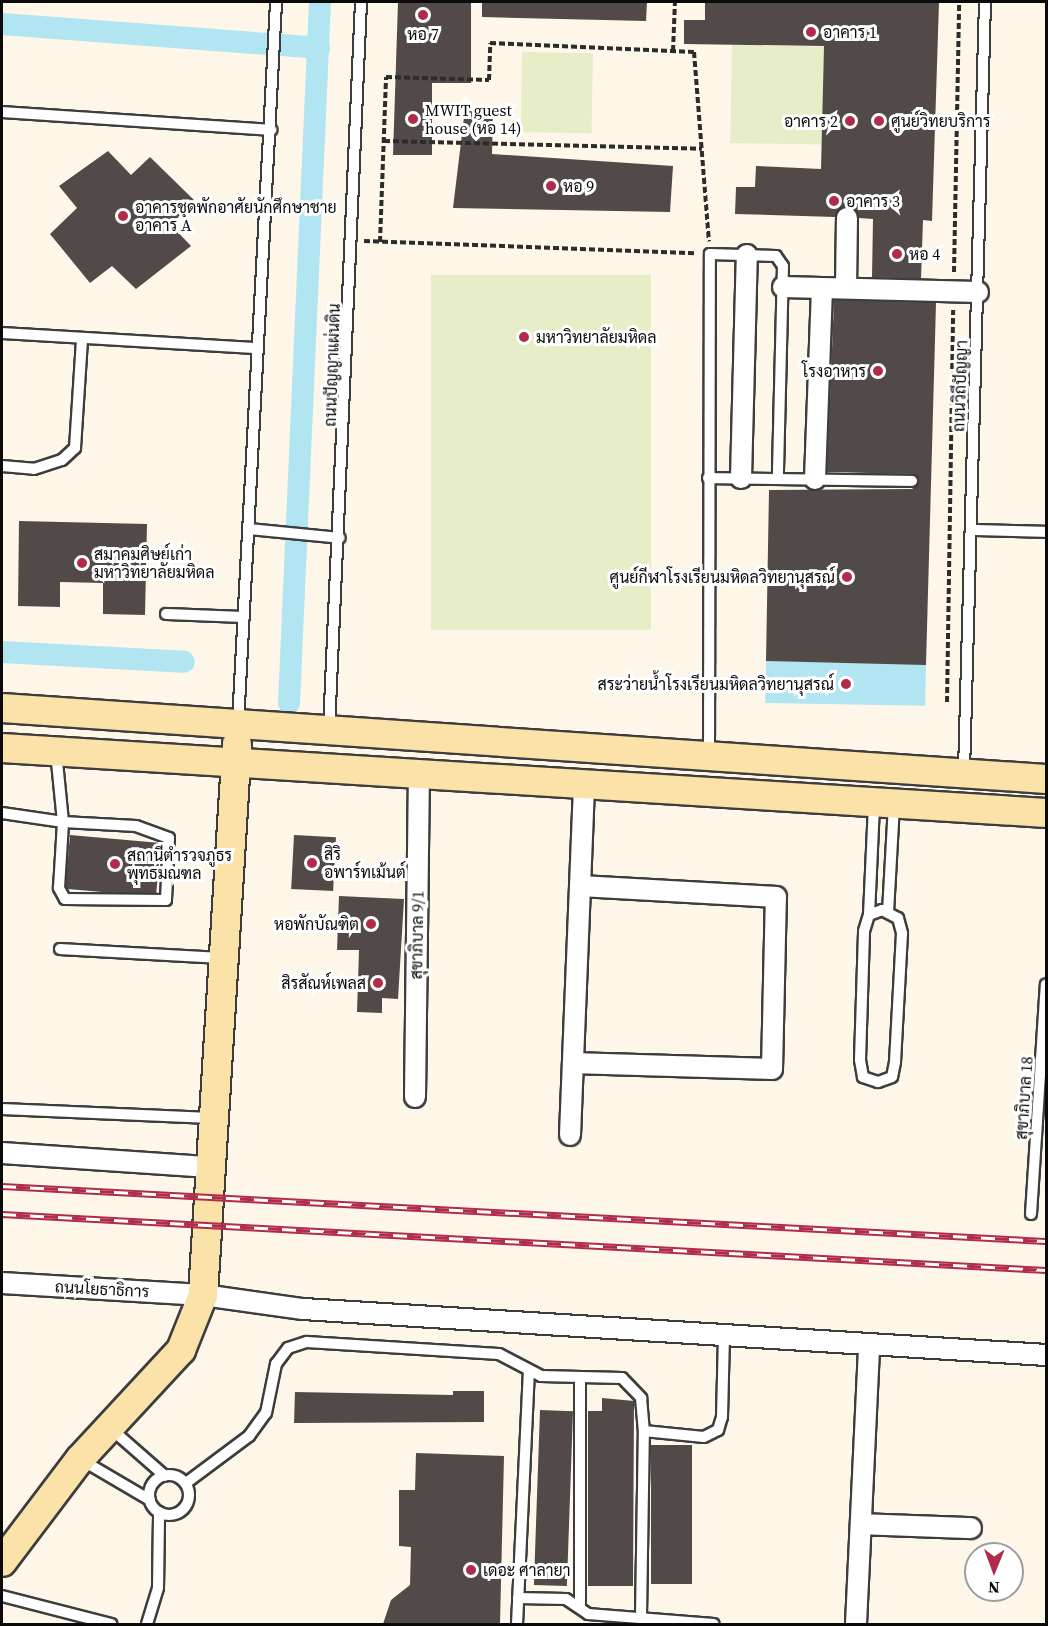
<!DOCTYPE html>
<meta charset="utf-8">
<style>
body{margin:0}
#map{position:relative;width:1048px;height:1626px;overflow:hidden;background:#fef6e9;font-family:"Source Serif 4",Sarabun,serif}
div>[style]{position:absolute}
[style*='--x']{left:calc(var(--x)*1px);top:calc(var(--y)*1px);width:calc(var(--w)*1px);rotate:calc(var(--a)*1deg)}
.pitch>*{inset:0;background:#e6edc7;transform-origin:0 0}
.water>*{inset:0;background:#b1e5f1;transform-origin:0 0}
.canal>*{height:22px;margin:-11px;padding:0 11px;transform-origin:11px;border-radius:11px;background:#b1e5f1}
.building>*{inset:0;background:#524a48;transform-origin:0 0}
.path>*{height:4px;margin-top:-2px;transform-origin:0;background:repeating-linear-gradient(90deg,#2c2c2c 0 6px,transparent 0 9px)}
.roads{filter:drop-shadow(2px 0 #3d3d3d) drop-shadow(-2px 0 #3d3d3d) drop-shadow(0 2px #3d3d3d) drop-shadow(0 -2px #3d3d3d)}
.lane>*{height:10px;margin:-5px;padding:0 5px;transform-origin:5px;border-radius:5px;background:#fff}
.lane>.ring{margin:-5px;padding:0;box-sizing:content-box;background:none;border:10px solid #fff;border-radius:50%}
.street>*{height:20px;margin:-10px;padding:0 10px;transform-origin:10px;border-radius:10px;background:#fff}
.secondary>*{height:28px;margin:-14px;padding:0 14px;transform-origin:14px;border-radius:14px;background:#fae2a8}
.rail>*{height:7px;margin-top:-3.5px;transform-origin:0;background:repeating-linear-gradient(90deg,#fff 0 14px,#b02c4a 0 28px);box-sizing:border-box;border-block:2px solid #b02c4a}
.dots>*{width:16px;height:16px;translate:-50% -50%;box-sizing:border-box;border:3px solid #fff;border-radius:50%}
span{translate:-50% -50%;white-space:nowrap;text-align:center;line-height:1.15;-webkit-text-stroke:6px #fff;paint-order:stroke}
.poi-label{font-size:16px;color:#0a0a0a}
.left{translate:0 -50%;text-align:left}
.right{translate:-100% -50%;text-align:right}
.street-label{font-size:16px;color:#0a0a0a}
.frame{position:absolute;inset:0;border:3px solid #0a0a0a;pointer-events:none}
.north{position:absolute;left:964px;top:1542px;width:60px;height:60px;box-sizing:border-box;background:#fff;border:2px solid #9d9d9d;border-radius:50%;rotate:181deg;font-size:16px;font-weight:700;line-height:24px;text-align:center;color:#0a0a0a}
.north::after{content:'';display:block;margin:auto;width:21px;height:27px;background:#b02c4a;clip-path:polygon(50% 0,100% 100%,50% 72%,0 100%)}
</style>
<div id="map">
<div class="pitch">
<i style="left:732px;top:45px;width:92px;height:98px;rotate:1deg"></i>
<i style="left:522px;top:52px;width:71px;height:80px;rotate:1deg"></i>
<i style="left:431px;top:275px;width:220px;height:355px"></i>
</div>
<div class="water">
<i style="left:766px;top:661px;width:160px;height:42px;rotate:1deg"></i>
</div>
<div class="canal">
<i style="--x:2;--y:24;--w:318;--a:4.3"></i>
<i style="--x:2;--y:652;--w:182;--a:3.1"></i>
<i style="--x:289;--y:703;--w:702;--a:-87.47"></i>
</div>
<div class="building">
<i style="clip-path:polygon(398px 2px,471px 2px,471px 83px,432px 83px,432px 155px,393px 155px)"></i>
<i style="clip-path:polygon(482px 2px,647px 2px,646px 21px,482px 17px)"></i>
<i style="clip-path:polygon(705px 2px,939px 2px,932px 221px,923px 220px,921px 279px,872px 277px,873px 219px,859px 218px,853px 207px,841px 208px,835px 217px,735px 214px,736px 187px,755px 187px,756px 166px,821px 169px,824px 46px,684px 44px,684px 20px,705px 20px)"></i>
<i style="clip-path:polygon(465px 109px,493px 110px,492px 154px,673px 166px,670px 212px,453px 208px)"></i>
<i style="clip-path:polygon(108px 151px,131px 175px,150px 157px,194px 200px,171px 225px,191px 246px,136px 289px,112px 266px,90px 283px,50px 234px,77px 208px,59px 186px)"></i>
<i style="clip-path:polygon(834px 300px,936px 303px,926px 665px,766px 661px,769px 490px,912px 489px,919px 482px,912px 474px,827px 472px)"></i>
<i style="clip-path:polygon(19px 521px,147px 524px,145px 615px,103px 614px,103px 583px,60px 582px,60px 607px,18px 606px)"></i>
<i style="left:70px;top:835px;width:91px;height:54px;rotate:5deg"></i>
<i style="left:294px;top:835px;width:42px;height:54px;rotate:3deg"></i>
<i style="clip-path:polygon(339px 896px,404px 899px,398px 999px,382px 998px,382px 1013px,357px 1012px,359px 950px,337px 950px)"></i>
<i style="clip-path:polygon(453px 1391px,484px 1391px,484px 1422px,294px 1423px,295px 1392px,453px 1395px)"></i>
<i style="clip-path:polygon(602px 1398px,634px 1401px,633px 1586px,588px 1586px,588px 1411px,602px 1411px)"></i>
<i style="left:540px;top:1410px;width:33px;height:175px;rotate:2deg"></i>
<i style="left:651px;top:1445px;width:41px;height:139px"></i>
<i style="clip-path:polygon(416px 1453px,504px 1456px,500px 1624px,383px 1624px,391px 1600px,410px 1585px,411px 1547px,399px 1546px,399px 1490px,415px 1490px)"></i>
</div>
<div class="path">
<i style="--x:673;--y:51;--w:49;--a:-87.7"></i>
<i style="--x:384;--y:141;--w:318;--a:1.4"></i>
<i style="--x:364;--y:241;--w:331;--a:2.1"></i>
<i style="--x:380;--y:242;--w:165;--a:-87.9"></i>
<i style="--x:386;--y:77;--w:103;--a:1.7"></i>
<i style="--x:489;--y:80;--w:37;--a:-88"></i>
<i style="--x:490;--y:43;--w:204;--a:2.5"></i>
<i style="--x:694;--y:52;--w:190;--a:85.5"></i>
<i style="--x:954;--y:272;--w:270;--a:-88.9"></i>
<i style="--x:947;--y:702;--w:392;--a:-89.1"></i>
</div>
<div class="roads">
<div class="lane">
<i style="--x:2;--y:112;--w:270;--a:3.8"></i>
<i style="--x:2;--y:333;--w:256;--a:3.4"></i>
<i style="--x:2;--y:466;--w:32;--a:5"></i>
<i style="--x:34;--y:469;--w:29;--a:-18"></i>
<i style="--x:62;--y:460;--w:18;--a:-43"></i>
<i style="--x:75;--y:448;--w:109;--a:-86.3"></i>
<i style="--x:708;--y:478;--w:204;--a:0.8"></i>
<i style="--x:249;--y:529;--w:91;--a:5.6"></i>
<i style="--x:971;--y:530;--w:75;--a:1.5"></i>
<i style="--x:166;--y:614;--w:78;--a:2.2"></i>
<i style="--x:238;--y:723;--w:722;--a:-86.98"></i>
<i style="--x:329;--y:729;--w:728;--a:-87.48"></i>
<i style="--x:709;--y:753;--w:499;--a:-89.9"></i>
<i style="--x:710;--y:254;--w:66;--a:1.7"></i>
<i style="--x:776;--y:256;--w:12;--a:55"></i>
<i style="--x:783;--y:266;--w:212;--a:91.4"></i>
<i style="--x:964;--y:772;--w:770;--a:-88.44"></i>
<i style="--x:2;--y:813;--w:62;--a:8.4"></i>
<i style="--x:63;--y:822;--w:70;--a:-95.7"></i>
<i style="--x:63;--y:822;--w:73;--a:3.1"></i>
<i style="--x:136;--y:826;--w:35;--a:20"></i>
<i style="--x:169;--y:838;--w:62;--a:92.8"></i>
<i style="--x:166;--y:900;--w:101;--a:-179.4"></i>
<i style="--x:65;--y:899;--w:13;--a:-119"></i>
<i style="--x:59;--y:888;--w:66;--a:-86.5"></i>
<i style="--x:882;--y:910;--w:18;--a:27"></i>
<i style="--x:898;--y:918;--w:16;--a:75"></i>
<i style="--x:902;--y:933;--w:129;--a:93.1"></i>
<i style="--x:895;--y:1062;--w:15;--a:101"></i>
<i style="--x:892;--y:1077;--w:15;--a:160"></i>
<i style="--x:878;--y:1082;--w:16;--a:-162"></i>
<i style="--x:863;--y:1077;--w:17;--a:-100"></i>
<i style="--x:860;--y:1060;--w:129;--a:-88.2"></i>
<i style="--x:864;--y:931;--w:17;--a:-73"></i>
<i style="--x:869;--y:915;--w:14;--a:-21"></i>
<i style="--x:888;--y:912;--w:108;--a:-86.8"></i>
<i style="--x:869;--y:915;--w:111;--a:-87.4"></i>
<i style="--x:60;--y:949;--w:161;--a:3.2"></i>
<i style="--x:2;--y:1109;--w:209;--a:2.5"></i>
<i style="--x:1031;--y:1214;--w:230;--a:-86.3"></i>
<i style="--x:109;--y:1427;--w:74;--a:41.2"></i>
<i style="--x:80;--y:1459;--w:81;--a:30.4"></i>
<i class="ring" style="left:149px;top:1475px;width:30px;height:30px"></i>
<i style="--x:186;--y:1483;--w:79;--a:-36.7"></i>
<i style="--x:249;--y:1436;--w:29;--a:-54"></i>
<i style="--x:266;--y:1413;--w:50;--a:-78.5"></i>
<i style="--x:276;--y:1364;--w:20;--a:-53"></i>
<i style="--x:288;--y:1348;--w:20;--a:-18"></i>
<i style="--x:307;--y:1342;--w:192;--a:3.6"></i>
<i style="--x:499;--y:1354;--w:47;--a:27.6"></i>
<i style="--x:541;--y:1376;--w:81;--a:1.4"></i>
<i style="--x:622;--y:1378;--w:28;--a:46"></i>
<i style="--x:641;--y:1398;--w:33;--a:85"></i>
<i style="--x:644;--y:1431;--w:60;--a:5.7"></i>
<i style="--x:704;--y:1437;--w:16;--a:-27"></i>
<i style="--x:718;--y:1430;--w:14;--a:-73"></i>
<i style="--x:722;--y:1417;--w:82;--a:-88.6"></i>
<i style="--x:2;--y:1596;--w:113;--a:14.4"></i>
<i style="--x:518;--y:1598;--w:48;--a:1.2"></i>
<i style="--x:566;--y:1599;--w:27;--a:34"></i>
<i style="--x:588;--y:1614;--w:126;--a:4.5"></i>
<i style="--x:580;--y:1606;--w:229;--a:-90"></i>
<i style="--x:641;--y:1615;--w:184;--a:-89.1"></i>
<i style="--x:147;--y:1624;--w:38;--a:-73"></i>
<i style="--x:158;--y:1588;--w:76;--a:-89.2"></i>
<i style="--x:517;--y:1624;--w:251;--a:-87.3"></i>
</div>
<div class="street">
<i style="--x:783;--y:287;--w:195;--a:1.5"></i>
<i style="--x:846;--y:288;--w:70;--a:-89.2"></i>
<i style="--x:741;--y:478;--w:223;--a:-88.5"></i>
<i style="--x:815;--y:479;--w:191;--a:-87.9"></i>
<i style="--x:573;--y:1063;--w:199;--a:1.7"></i>
<i style="--x:772;--y:1069;--w:172;--a:-88.7"></i>
<i style="--x:776;--y:897;--w:195;--a:-176.8"></i>
<i style="--x:415;--y:1097;--w:323;--a:-89.3"></i>
<i style="--x:570;--y:1135;--w:352;--a:-87.7"></i>
<i style="--x:2;--y:1153;--w:208;--a:3.9"></i>
<i style="--x:2;--y:1283;--w:201;--a:3.4"></i>
<i style="--x:203;--y:1295;--w:101;--a:8"></i>
<i style="--x:303;--y:1309;--w:744;--a:3.54"></i>
<i style="--x:861;--y:1524;--w:110;--a:2.1"></i>
<i style="--x:856;--y:1624;--w:280;--a:-87.3"></i>
</div>
<div class="secondary">
<i style="--x:2;--y:708;--w:1046;--a:3.89"></i>
<i style="--x:2;--y:748;--w:1046;--a:3.56"></i>
<i style="--x:2;--y:1562;--w:129;--a:-52.9"></i>
<i style="--x:80;--y:1459;--w:149;--a:-47.2"></i>
<i style="--x:181;--y:1350;--w:59;--a:-68.2"></i>
<i style="--x:203;--y:1295;--w:552;--a:-86.47"></i>
</div>
</div>
<div class="rail">
<i style="--x:2;--y:1186;--w:1045;--a:3.02"></i>
<i style="--x:2;--y:1214;--w:1046;--a:3.07"></i>
</div>
<div class="dots">
<i style="left:423px;top:15px;background:#b02c4a"></i>
<i style="left:811px;top:32px;background:#b02c4a"></i>
<i style="left:413px;top:119px;background:#b02c4a"></i>
<i style="left:850px;top:121px;background:#b02c4a"></i>
<i style="left:879px;top:121px;background:#b02c4a"></i>
<i style="left:551px;top:186px;background:#b02c4a"></i>
<i style="left:834px;top:201px;background:#b02c4a"></i>
<i style="left:123px;top:216px;background:#b02c4a"></i>
<i style="left:897px;top:254px;background:#b02c4a"></i>
<i style="left:524px;top:337px;background:#b02c4a"></i>
<i style="left:878px;top:371px;background:#b02c4a"></i>
<i style="left:82px;top:563px;background:#b02c4a"></i>
<i style="left:847px;top:577px;background:#b02c4a"></i>
<i style="left:846px;top:684px;background:#b02c4a"></i>
<i style="left:312px;top:863px;background:#b02c4a"></i>
<i style="left:115px;top:864px;background:#b02c4a"></i>
<i style="left:371px;top:924px;background:#b02c4a"></i>
<i style="left:378px;top:983px;background:#b02c4a"></i>
<i style="left:471px;top:1570px;background:#b02c4a"></i>
</div>
<div class="poi-label">
<span class="left" style="left:823px;top:32px">อาคาร 1</span>
<span style="left:423px;top:34px">หอ 7</span>
<span class="left" style="left:425px;top:119px">MWIT guest<br>house (หอ 14)</span>
<span class="right" style="left:838px;top:121px">อาคาร 2</span>
<span class="left" style="left:891px;top:121px">ศูนย์วิทยบริการ</span>
<span class="left" style="left:563px;top:186px">หอ 9</span>
<span class="left" style="left:846px;top:201px">อาคาร 3</span>
<span class="left" style="left:135px;top:216px">อาคารชุดพักอาศัยนักศึกษาชาย<br>อาคาร A</span>
<span class="left" style="left:909px;top:254px">หอ 4</span>
<span class="left" style="left:536px;top:337px">มหาวิทยาลัยมหิดล</span>
<span class="right" style="left:866px;top:371px">โรงอาหาร</span>
<span class="left" style="left:94px;top:563px">สมาคมศิษย์เก่า<br>มหาวิทยาลัยมหิดล</span>
<span class="right" style="left:835px;top:577px">ศูนย์กีฬาโรงเรียนมหิดลวิทยานุสรณ์</span>
<span class="right" style="left:834px;top:684px">สระว่ายน้ำโรงเรียนมหิดลวิทยานุสรณ์</span>
<span class="left" style="left:324px;top:863px">สิริ<br>อพาร์ทเม้นต์</span>
<span class="left" style="left:127px;top:864px">สถานีตำรวจภูธร<br>พุทธมณฑล</span>
<span class="right" style="left:359px;top:924px">หอพักบัณฑิต</span>
<span class="right" style="left:366px;top:983px">สิรสัณห์เพลส</span>
<span class="left" style="left:483px;top:1570px">เดอะ ศาลายา</span>
</div>
<div class="street-label">
<span style="left:332px;top:365px;rotate:-88deg">ถนนปัญญาแผ่นดิน</span>
<span style="left:960px;top:386px;rotate:-88deg">ถนนวิถีปัญญา</span>
<span style="left:417px;top:935px;rotate:-89deg">สุขาภิบาล 9/1</span>
<span style="left:1024px;top:1098px;rotate:-86deg">สุขาภิบาล 18</span>
<span style="left:102px;top:1289px;rotate:3deg">ถนนโยธาธิการ</span>
</div>
<div class="frame"></div>
<div class="north">N</div>
</div>
